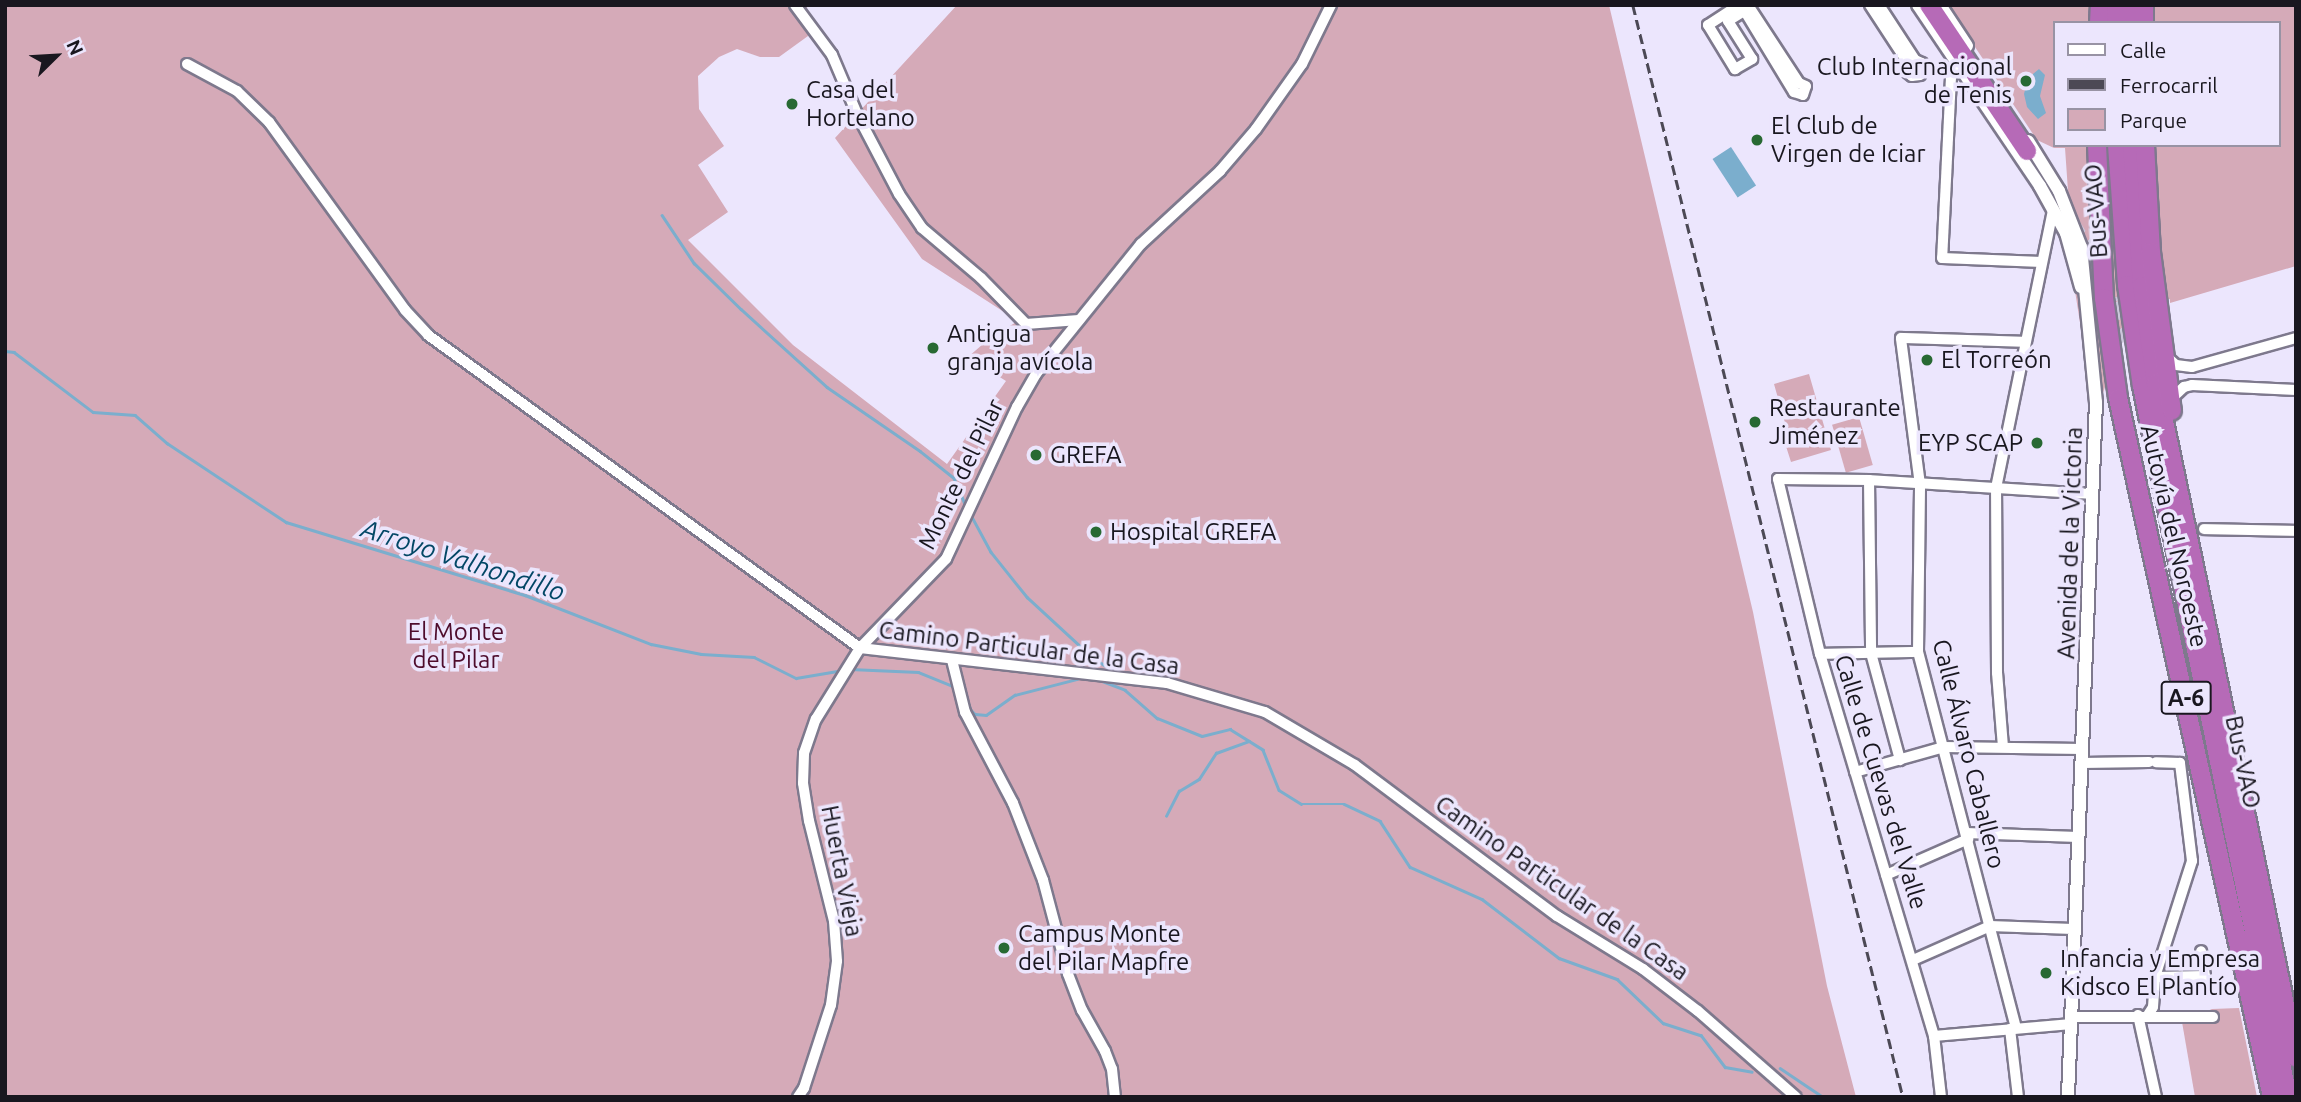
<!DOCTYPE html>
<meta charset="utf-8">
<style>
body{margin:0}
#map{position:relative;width:2301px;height:1102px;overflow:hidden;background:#ece6fd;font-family:Ubuntu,sans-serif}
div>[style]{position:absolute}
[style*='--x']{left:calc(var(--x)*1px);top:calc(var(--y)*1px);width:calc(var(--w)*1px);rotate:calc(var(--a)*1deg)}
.green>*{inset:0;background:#d5aab8;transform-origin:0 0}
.water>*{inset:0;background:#7baecd;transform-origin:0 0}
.stream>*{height:2.5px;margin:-1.25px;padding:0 1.25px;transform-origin:1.25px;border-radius:1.25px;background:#7baecd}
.motorway-tunnel>*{height:18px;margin-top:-9px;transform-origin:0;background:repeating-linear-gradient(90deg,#ccc7dc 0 18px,transparent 0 27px)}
.roads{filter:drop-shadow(2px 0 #7e798d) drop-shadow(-2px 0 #7e798d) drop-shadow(0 2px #7e798d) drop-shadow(0 -2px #7e798d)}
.minor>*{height:10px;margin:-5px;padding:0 5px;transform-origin:5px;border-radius:5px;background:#fff}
.tertiary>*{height:12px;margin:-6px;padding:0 6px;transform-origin:6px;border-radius:6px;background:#fff}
.motorway>*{height:18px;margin:-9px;padding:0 9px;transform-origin:9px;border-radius:9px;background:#b66ab7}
.rail>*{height:2.5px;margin-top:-1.25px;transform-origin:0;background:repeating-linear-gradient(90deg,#4c4955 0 10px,transparent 0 15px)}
.dots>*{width:19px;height:19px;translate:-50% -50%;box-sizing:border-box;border:4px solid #ece6fd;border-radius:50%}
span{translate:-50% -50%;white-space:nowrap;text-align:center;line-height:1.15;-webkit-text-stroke:7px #ece6fd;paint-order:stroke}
.shield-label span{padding:2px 5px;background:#ece6fd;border:2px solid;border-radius:5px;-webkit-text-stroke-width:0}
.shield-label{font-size:23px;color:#19171f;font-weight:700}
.poi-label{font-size:24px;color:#19171f}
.right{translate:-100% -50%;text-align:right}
.left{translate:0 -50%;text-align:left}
.street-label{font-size:24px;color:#19171f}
.park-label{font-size:24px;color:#4e0c2c}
.water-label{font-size:26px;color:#034766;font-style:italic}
.frame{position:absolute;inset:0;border:7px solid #19171f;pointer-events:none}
.legend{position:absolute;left:2053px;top:21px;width:228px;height:126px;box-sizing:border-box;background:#ece6fd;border:2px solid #9893a4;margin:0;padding:9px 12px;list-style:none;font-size:21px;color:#19171f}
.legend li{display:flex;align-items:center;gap:14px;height:35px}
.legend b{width:35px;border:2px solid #9893a4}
.north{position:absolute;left:21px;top:21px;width:70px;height:70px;-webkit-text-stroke:5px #ece6fd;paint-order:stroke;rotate:66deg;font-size:19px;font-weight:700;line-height:28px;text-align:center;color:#19171f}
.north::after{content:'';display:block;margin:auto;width:24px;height:32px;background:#19171f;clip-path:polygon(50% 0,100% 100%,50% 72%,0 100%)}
</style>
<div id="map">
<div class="green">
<i style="clip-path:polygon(5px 5px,807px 5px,808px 36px,779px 57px,760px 57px,737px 49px,719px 57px,698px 76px,699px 109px,724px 146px,698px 165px,728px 212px,688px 240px,793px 345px,947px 464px,1006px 381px,968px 357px,990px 338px,1018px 321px,922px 259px,835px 138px,957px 5px,1609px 5px,1753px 612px,1827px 986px,1856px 1097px,5px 1097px)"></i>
<i style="clip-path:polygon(evenodd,1947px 5px,2296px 5px,2296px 266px,2170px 303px,2170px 299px,2130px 309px,2095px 418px,2075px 291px,2065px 148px,2054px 148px,2037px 140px,1947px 5px,2054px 23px,2278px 23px,2278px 145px,2054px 145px,2054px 23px)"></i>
<i style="clip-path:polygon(1809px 374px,1831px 450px,1791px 462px,1784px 440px,1821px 429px,1789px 437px,1774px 384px)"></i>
<i style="left:1859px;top:417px;width:50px;height:28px;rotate:74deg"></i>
<i style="clip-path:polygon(2239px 1008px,2257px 1097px,2195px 1097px,2182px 1022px,2212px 1009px)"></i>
</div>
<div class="water">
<i style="clip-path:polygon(2039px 69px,2045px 75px,2040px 96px,2046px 113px,2038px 119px,2027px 107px,2024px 94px,2028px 78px)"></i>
<i style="left:1731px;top:147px;width:46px;height:22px;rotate:57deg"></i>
</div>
<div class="stream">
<i style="--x:662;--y:215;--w:58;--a:56.3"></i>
<i style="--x:694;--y:263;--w:66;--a:44.4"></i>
<i style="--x:741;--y:309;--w:116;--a:42.2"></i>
<i style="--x:827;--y:387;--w:113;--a:34.5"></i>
<i style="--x:920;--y:451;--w:43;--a:38.5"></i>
<i style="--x:954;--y:478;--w:30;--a:67"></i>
<i style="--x:5;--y:351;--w:9;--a:6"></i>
<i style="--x:14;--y:352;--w:99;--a:37.2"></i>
<i style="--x:93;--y:412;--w:42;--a:4.1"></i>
<i style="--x:135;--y:415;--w:43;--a:41.2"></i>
<i style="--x:167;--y:443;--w:143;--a:33.6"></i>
<i style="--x:286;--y:522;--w:250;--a:17"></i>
<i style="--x:525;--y:595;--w:135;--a:21.3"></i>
<i style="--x:651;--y:644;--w:51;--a:11.3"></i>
<i style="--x:701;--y:654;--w:53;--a:3.2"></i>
<i style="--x:754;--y:657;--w:47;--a:26.6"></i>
<i style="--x:796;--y:678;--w:49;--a:-9.5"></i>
<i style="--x:971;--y:515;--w:42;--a:61.6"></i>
<i style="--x:991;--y:552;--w:58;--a:51.3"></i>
<i style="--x:1027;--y:597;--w:88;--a:42.7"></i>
<i style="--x:1092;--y:657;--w:27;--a:33"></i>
<i style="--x:850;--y:669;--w:68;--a:2.5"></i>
<i style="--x:918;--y:672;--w:38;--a:22"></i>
<i style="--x:1097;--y:679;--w:30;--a:21"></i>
<i style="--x:1125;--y:690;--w:43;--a:41.2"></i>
<i style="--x:1157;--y:718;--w:48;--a:21.8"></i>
<i style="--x:1202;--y:736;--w:29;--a:-14"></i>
<i style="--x:1230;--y:729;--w:39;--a:32"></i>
<i style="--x:1263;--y:750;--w:43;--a:68.2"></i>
<i style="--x:1279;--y:790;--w:26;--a:32"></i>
<i style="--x:1301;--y:804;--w:43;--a:0"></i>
<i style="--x:1344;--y:804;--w:40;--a:25"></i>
<i style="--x:1380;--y:821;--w:55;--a:56.9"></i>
<i style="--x:1410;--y:867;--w:79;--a:24"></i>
<i style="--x:1482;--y:899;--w:97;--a:37.5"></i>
<i style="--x:1559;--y:958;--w:62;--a:19.9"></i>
<i style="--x:1617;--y:979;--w:64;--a:43.7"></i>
<i style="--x:1663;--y:1023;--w:40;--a:18"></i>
<i style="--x:1701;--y:1035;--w:40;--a:53"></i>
<i style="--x:1725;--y:1067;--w:27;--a:10"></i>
<i style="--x:965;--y:693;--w:18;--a:71"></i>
<i style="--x:971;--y:710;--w:6;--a:45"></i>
<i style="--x:975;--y:714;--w:11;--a:5"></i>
<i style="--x:986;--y:715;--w:35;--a:-35"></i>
<i style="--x:1015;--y:695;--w:64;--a:-14.5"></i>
<i style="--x:1077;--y:679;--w:13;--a:0"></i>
<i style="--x:1166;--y:816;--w:28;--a:-63"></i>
<i style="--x:1179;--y:791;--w:23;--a:-31"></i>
<i style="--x:1199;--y:779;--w:31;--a:-57"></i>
<i style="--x:1216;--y:753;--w:35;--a:-20"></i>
<i style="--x:1780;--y:1068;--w:52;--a:34"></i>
</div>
<div class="motorway-tunnel">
<i style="--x:2027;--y:151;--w:117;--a:59"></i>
<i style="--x:2087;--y:251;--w:58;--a:64.3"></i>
<i style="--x:2112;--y:303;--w:41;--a:74.6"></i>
</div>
<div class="roads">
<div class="minor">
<i style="--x:795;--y:5;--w:62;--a:53.5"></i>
<i style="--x:832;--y:55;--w:64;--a:67"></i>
<i style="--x:857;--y:114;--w:90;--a:62.3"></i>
<i style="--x:899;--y:194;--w:41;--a:55.9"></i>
<i style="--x:922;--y:228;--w:77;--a:40.3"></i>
<i style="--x:981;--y:278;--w:64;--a:45.6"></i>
<i style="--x:1026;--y:324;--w:53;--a:-4.3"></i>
<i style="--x:1739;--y:5;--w:37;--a:147"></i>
<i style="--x:1708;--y:25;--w:52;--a:58.5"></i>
<i style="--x:1735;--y:69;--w:20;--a:-30"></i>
<i style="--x:1752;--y:59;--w:45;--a:-122.3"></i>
<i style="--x:1728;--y:21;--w:25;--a:-32"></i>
<i style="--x:1741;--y:5;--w:102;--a:58.7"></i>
<i style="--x:1794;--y:92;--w:9;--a:18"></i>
<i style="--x:1803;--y:95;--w:9;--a:-72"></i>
<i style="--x:1806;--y:86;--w:8;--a:-157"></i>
<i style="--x:1799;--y:83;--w:93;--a:-123.2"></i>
<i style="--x:1870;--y:5;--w:69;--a:56.8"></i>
<i style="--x:1908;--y:63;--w:9;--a:96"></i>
<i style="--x:1907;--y:72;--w:6;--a:39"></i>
<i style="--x:1912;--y:76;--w:8;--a:-7"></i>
<i style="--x:1920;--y:75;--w:8;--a:-60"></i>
<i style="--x:1924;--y:68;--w:5;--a:-112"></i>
<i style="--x:1922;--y:63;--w:8;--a:-157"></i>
<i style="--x:1915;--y:60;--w:66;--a:-123.2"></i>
<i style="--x:187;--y:64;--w:57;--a:28.4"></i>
<i style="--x:237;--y:91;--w:45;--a:44.1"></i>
<i style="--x:269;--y:122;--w:232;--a:54.1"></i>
<i style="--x:405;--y:310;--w:34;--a:47"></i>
<i style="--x:428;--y:335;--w:533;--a:35.92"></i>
<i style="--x:860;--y:648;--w:309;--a:6.5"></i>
<i style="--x:1167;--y:683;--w:102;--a:16.5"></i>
<i style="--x:1265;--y:712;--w:104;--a:30.5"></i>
<i style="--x:1355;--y:765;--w:252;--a:36.8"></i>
<i style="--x:1557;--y:916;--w:101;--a:31.6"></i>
<i style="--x:1643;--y:969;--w:69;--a:37.4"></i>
<i style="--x:1698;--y:1011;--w:130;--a:41.3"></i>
<i style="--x:1957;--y:64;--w:14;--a:115"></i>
<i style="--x:1951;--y:77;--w:181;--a:92.8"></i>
<i style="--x:1942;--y:258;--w:100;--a:2.3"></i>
<i style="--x:2167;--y:357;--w:12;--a:42"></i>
<i style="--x:2176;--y:365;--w:16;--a:7"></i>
<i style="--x:2192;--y:367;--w:108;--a:-15.6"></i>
<i style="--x:2171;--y:399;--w:18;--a:-43"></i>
<i style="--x:2184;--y:387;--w:8;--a:-14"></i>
<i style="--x:2192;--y:385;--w:104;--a:2.8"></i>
<i style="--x:1869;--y:480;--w:173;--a:89.3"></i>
<i style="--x:1871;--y:653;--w:111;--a:74.8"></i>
<i style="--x:2204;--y:529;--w:92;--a:1.2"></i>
<i style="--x:1820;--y:654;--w:98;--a:-1.2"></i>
<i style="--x:952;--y:660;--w:54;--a:76"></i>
<i style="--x:965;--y:712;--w:103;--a:62.2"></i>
<i style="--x:1013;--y:803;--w:83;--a:68.7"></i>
<i style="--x:1043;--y:880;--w:97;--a:75.1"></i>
<i style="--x:1068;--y:974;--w:39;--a:69"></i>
<i style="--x:1082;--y:1010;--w:47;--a:60.7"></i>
<i style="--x:1105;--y:1051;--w:19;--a:69"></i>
<i style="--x:1112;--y:1069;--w:28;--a:84"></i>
<i style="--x:2003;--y:747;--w:74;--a:-94.6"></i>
<i style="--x:1997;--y:673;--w:185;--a:-90.3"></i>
<i style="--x:1996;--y:488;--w:283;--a:-78.4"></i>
<i style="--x:2082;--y:763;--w:67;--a:-0.9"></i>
<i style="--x:1855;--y:772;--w:92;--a:-15.7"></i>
<i style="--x:1944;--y:747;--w:138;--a:0.8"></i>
<i style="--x:1966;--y:833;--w:112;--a:2"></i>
<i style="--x:1886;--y:875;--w:90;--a:-23.7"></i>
<i style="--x:1913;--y:960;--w:84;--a:-23.8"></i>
<i style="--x:1990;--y:926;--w:83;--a:2.1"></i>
<i style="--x:2155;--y:977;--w:50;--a:-1.1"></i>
<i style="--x:2205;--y:976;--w:25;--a:-99"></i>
<i style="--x:2138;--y:1015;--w:84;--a:77.6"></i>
<i style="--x:2148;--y:1015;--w:9;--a:-58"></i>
<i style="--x:2153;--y:1007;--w:30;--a:-86"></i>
<i style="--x:2155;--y:977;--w:122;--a:-72.3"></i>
<i style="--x:2192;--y:861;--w:99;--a:-97"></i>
<i style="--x:2180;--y:763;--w:24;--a:-178"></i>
<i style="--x:2071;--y:1017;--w:142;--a:0"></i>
<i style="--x:2016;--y:1028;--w:389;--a:-104.6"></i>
<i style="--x:1918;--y:652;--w:167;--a:-89.3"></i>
<i style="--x:1920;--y:485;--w:148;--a:-97.4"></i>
<i style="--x:1901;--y:338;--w:124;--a:1.8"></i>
<i style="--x:2010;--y:1029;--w:68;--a:83.3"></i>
<i style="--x:1934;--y:1036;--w:138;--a:-5"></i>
<i style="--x:798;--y:1097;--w:11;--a:-56"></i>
<i style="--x:804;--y:1088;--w:87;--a:-72"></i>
<i style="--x:831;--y:1005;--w:44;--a:-82.2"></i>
<i style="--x:837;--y:961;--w:40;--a:-94.3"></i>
<i style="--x:834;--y:921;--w:103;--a:-104"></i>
<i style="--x:809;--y:821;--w:38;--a:-99"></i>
<i style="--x:803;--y:783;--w:30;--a:-88"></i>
<i style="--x:804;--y:753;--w:36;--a:-71"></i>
<i style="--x:816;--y:719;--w:84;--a:-58.2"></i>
<i style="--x:860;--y:648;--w:124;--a:-46"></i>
<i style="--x:946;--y:559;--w:168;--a:-65"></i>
<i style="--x:1017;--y:407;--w:38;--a:-60"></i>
<i style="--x:1036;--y:374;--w:167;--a:-51.1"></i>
<i style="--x:1141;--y:244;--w:108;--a:-42.7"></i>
<i style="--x:1220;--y:171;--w:55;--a:-49.4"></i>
<i style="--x:1256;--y:129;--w:80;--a:-54.7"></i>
<i style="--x:1302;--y:64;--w:66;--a:-63.8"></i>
<i style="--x:1941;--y:1097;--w:61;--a:-96.5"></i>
<i style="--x:1934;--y:1036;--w:399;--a:-106.6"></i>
<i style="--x:1820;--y:654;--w:180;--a:-103.5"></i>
<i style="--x:1778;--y:479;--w:91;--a:0.6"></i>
<i style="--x:1869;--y:480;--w:224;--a:3.6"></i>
</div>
<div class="tertiary">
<i style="--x:1918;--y:5;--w:218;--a:56"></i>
<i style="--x:2040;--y:186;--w:54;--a:61"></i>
<i style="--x:2066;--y:233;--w:56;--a:74.5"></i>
<i style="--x:1940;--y:5;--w:49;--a:56.6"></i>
<i style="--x:2028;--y:141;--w:59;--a:58.2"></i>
<i style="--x:2059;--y:191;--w:60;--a:68.6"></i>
<i style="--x:2081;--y:247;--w:156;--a:84.5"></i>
<i style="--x:2096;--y:402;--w:696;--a:92.31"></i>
</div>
<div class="motorway">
<i style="--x:1929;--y:5;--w:176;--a:56.1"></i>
<i style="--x:2099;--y:23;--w:18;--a:-87"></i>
<i style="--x:2116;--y:23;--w:18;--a:-87"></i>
<i style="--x:2131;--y:23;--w:18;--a:-90"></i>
<i style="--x:2144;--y:23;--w:18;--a:-90"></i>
<i style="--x:2097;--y:145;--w:153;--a:87.4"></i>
<i style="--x:2104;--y:298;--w:101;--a:82"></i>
<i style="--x:2118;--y:398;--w:716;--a:77.58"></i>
<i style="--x:2117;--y:145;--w:140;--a:85.9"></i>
<i style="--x:2127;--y:285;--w:102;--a:81.6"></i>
<i style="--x:2142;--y:386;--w:726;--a:78.4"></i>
<i style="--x:2132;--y:145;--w:141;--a:85.9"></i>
<i style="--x:2142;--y:286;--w:98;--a:81.8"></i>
<i style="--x:2156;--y:383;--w:689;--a:78.28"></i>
<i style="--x:2145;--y:145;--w:107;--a:86.8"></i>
<i style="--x:2151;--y:252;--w:160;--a:82.5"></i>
</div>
</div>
<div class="rail">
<i style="--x:1633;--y:5;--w:1125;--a:76.11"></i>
</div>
<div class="dots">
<i style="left:2026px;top:81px;background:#286933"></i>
<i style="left:792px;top:104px;background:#286933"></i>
<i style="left:1757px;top:140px;background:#286933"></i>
<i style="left:933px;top:348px;background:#286933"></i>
<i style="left:1927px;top:360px;background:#286933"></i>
<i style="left:1755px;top:422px;background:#286933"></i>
<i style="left:2037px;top:443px;background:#286933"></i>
<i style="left:1036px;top:455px;background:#286933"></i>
<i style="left:1096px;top:532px;background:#286933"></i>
<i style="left:1004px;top:948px;background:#286933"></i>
<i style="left:2046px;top:973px;background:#286933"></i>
</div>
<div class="shield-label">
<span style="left:2186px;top:698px">A-6</span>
</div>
<div class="poi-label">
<span class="right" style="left:2012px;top:81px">Club Internacional<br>de Tenis</span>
<span class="left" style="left:806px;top:104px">Casa del<br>Hortelano</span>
<span class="left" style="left:1771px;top:140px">El Club de<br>Virgen de Iciar</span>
<span class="left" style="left:947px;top:348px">Antigua<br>granja avícola</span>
<span class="left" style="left:1941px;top:360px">El Torreón</span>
<span class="left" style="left:1769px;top:422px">Restaurante<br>Jiménez</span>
<span class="right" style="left:2023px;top:443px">EYP SCAP</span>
<span class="left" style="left:1050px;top:455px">GREFA</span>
<span class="left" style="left:1110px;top:532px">Hospital GREFA</span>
<span class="left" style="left:1018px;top:948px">Campus Monte<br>del Pilar Mapfre</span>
<span class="left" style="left:2060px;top:973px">Infancia y Empresa<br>Kidsco El Plantío</span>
</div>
<div class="street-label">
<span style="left:2096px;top:211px;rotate:-94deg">Bus-VAO</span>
<span style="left:961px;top:474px;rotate:-64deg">Monte del Pilar</span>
<span style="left:2174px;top:536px;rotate:77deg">Autovía del Noroeste</span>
<span style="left:2070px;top:543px;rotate:-88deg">Avenida de la Victoria</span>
<span style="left:1029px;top:648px;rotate:7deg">Camino Particular de la Casa</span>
<span style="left:1969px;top:754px;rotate:76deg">Calle Álvaro Caballero</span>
<span style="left:2243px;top:762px;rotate:78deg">Bus-VAO</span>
<span style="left:1881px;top:782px;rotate:73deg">Calle de Cuevas del Valle</span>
<span style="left:842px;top:871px;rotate:79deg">Huerta Vieja</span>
<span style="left:1562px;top:888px;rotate:35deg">Camino Particular de la Casa</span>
</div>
<div class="park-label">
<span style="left:456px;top:646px">El Monte<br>del Pilar</span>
</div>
<div class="water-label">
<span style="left:463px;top:560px;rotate:18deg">Arroyo Valhondillo</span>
</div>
<div class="frame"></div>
<ul class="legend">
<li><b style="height:9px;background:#fff"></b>Calle</li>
<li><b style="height:9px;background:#4c4955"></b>Ferrocarril</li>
<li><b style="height:19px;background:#d5aab8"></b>Parque</li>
</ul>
<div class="north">N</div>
</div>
